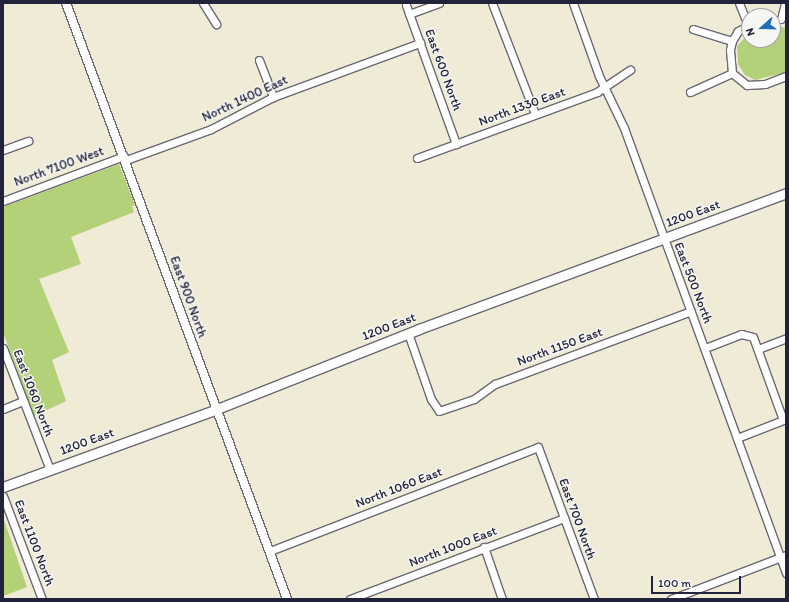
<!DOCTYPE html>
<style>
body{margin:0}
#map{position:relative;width:789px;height:602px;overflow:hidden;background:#efebd7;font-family:Itim,sans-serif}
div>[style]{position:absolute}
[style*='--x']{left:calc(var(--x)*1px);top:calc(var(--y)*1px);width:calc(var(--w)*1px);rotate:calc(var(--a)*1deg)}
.green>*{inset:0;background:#b3d178}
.roads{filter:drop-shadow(1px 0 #6a6872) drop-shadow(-1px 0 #6a6872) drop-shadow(0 1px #6a6872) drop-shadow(0 -1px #6a6872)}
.minor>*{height:7px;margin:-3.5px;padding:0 3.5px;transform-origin:3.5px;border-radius:3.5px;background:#fff}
.tertiary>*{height:8px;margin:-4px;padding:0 4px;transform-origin:4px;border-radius:4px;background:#fff}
.secondary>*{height:9px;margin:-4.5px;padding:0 4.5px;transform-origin:4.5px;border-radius:4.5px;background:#fff}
span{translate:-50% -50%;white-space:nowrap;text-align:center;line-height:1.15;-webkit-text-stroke:3px #f6f6f2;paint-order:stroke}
.street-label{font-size:13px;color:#22223b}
.frame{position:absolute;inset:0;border:4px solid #22223b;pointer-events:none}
.north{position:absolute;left:741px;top:8px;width:40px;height:40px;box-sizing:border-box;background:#f6f6f2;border:1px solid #a1a1a9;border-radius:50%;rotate:250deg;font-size:11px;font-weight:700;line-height:16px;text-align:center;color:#22223b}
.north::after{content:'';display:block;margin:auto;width:14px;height:18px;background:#1f6fb2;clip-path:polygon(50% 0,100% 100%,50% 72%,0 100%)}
.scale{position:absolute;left:651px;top:576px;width:90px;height:18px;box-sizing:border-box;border:2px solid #22223b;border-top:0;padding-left:5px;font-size:12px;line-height:14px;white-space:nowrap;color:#22223b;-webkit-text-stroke:3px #f6f6f2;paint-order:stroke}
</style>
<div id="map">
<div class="green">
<i style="clip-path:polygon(773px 25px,786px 28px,786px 72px,755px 80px,745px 75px,738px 64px,737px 46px,749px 33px,749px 40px,773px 40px)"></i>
<i style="clip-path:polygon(119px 164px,135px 205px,132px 206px,134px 212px,71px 237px,81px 264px,39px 279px,69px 352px,52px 360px,66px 401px,34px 416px,3px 332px,3px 207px)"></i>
<i style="clip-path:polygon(3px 517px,27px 587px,3px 596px)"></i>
</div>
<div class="roads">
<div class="minor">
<i style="--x:203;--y:3;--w:25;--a:58"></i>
<i style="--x:492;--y:3;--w:119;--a:68.8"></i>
<i style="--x:573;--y:3;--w:77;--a:70.4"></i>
<i style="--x:599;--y:76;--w:58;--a:64.3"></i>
<i style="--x:624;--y:128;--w:474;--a:70"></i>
<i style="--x:739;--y:3;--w:24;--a:68"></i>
<i style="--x:406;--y:5;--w:148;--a:70.2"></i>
<i style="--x:409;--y:14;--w:32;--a:-20"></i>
<i style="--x:781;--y:19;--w:16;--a:-76"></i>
<i style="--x:749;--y:25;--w:13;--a:151"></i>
<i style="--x:738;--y:31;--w:12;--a:121"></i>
<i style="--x:732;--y:41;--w:9;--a:103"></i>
<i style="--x:730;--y:50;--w:23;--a:85"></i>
<i style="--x:732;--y:73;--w:19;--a:39"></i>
<i style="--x:747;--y:85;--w:18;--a:-3"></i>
<i style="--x:765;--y:84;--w:22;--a:-21"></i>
<i style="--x:693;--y:29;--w:41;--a:17.1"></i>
<i style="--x:259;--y:60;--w:40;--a:69"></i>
<i style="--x:690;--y:92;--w:46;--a:-24.3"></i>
<i style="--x:3;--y:150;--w:27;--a:-20"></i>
<i style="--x:417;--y:158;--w:192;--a:-20.1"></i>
<i style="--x:597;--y:92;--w:40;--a:-34"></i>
<i style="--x:126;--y:160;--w:90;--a:-20"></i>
<i style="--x:211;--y:129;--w:70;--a:-27.3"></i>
<i style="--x:273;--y:97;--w:157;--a:-20.2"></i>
<i style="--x:3;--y:201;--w:129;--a:-20.4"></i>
<i style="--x:408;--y:333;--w:70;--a:70.8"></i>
<i style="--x:431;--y:399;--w:14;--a:56"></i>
<i style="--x:439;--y:411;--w:37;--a:-19"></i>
<i style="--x:474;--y:399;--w:26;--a:-36"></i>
<i style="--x:495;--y:384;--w:209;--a:-20.4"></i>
<i style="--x:3;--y:348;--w:131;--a:68.9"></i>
<i style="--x:705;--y:348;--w:39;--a:-21"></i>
<i style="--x:741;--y:334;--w:12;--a:14"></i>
<i style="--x:753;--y:337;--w:88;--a:70.1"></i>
<i style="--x:758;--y:349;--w:30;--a:-21"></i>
<i style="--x:3;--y:409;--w:22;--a:-22"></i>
<i style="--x:737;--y:438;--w:53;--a:-21.2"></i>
<i style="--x:3;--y:496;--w:110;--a:69.3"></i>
<i style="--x:484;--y:547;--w:55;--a:70.9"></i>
<i style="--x:270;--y:551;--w:287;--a:-21.2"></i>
<i style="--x:538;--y:447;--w:162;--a:69.8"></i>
<i style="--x:350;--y:599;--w:229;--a:-20.7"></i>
<i style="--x:671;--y:599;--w:123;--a:-20.9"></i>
</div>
<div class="tertiary">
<i style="--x:66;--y:3;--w:636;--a:69.65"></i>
</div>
<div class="secondary">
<i style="--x:3;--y:487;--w:228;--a:-20"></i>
<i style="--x:217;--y:409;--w:217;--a:-21.6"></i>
<i style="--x:419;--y:329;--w:391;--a:-20.3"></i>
</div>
</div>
<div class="street-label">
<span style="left:443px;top:70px;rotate:70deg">East 600 North</span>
<span style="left:245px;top:99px;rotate:-25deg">North 1400 East</span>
<span style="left:522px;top:107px;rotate:-20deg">North 1330 East</span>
<span style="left:59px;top:167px;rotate:-20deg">North 7100 West</span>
<span style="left:693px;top:214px;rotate:-20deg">1200 East</span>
<span style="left:693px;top:283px;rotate:69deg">East 500 North</span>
<span style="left:188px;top:297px;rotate:70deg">East 900 North</span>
<span style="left:389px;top:327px;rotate:-21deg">1200 East</span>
<span style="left:560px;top:347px;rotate:-20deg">North 1150 East</span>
<span style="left:33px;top:393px;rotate:69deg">East 1060 North</span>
<span style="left:87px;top:442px;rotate:-20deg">1200 East</span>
<span style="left:399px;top:488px;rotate:-21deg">North 1060 East</span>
<span style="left:577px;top:519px;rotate:70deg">East 700 North</span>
<span style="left:34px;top:543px;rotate:69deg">East 1100 North</span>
<span style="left:453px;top:547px;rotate:-21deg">North 1000 East</span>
</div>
<div class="frame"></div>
<div class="north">N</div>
<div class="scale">100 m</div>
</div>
